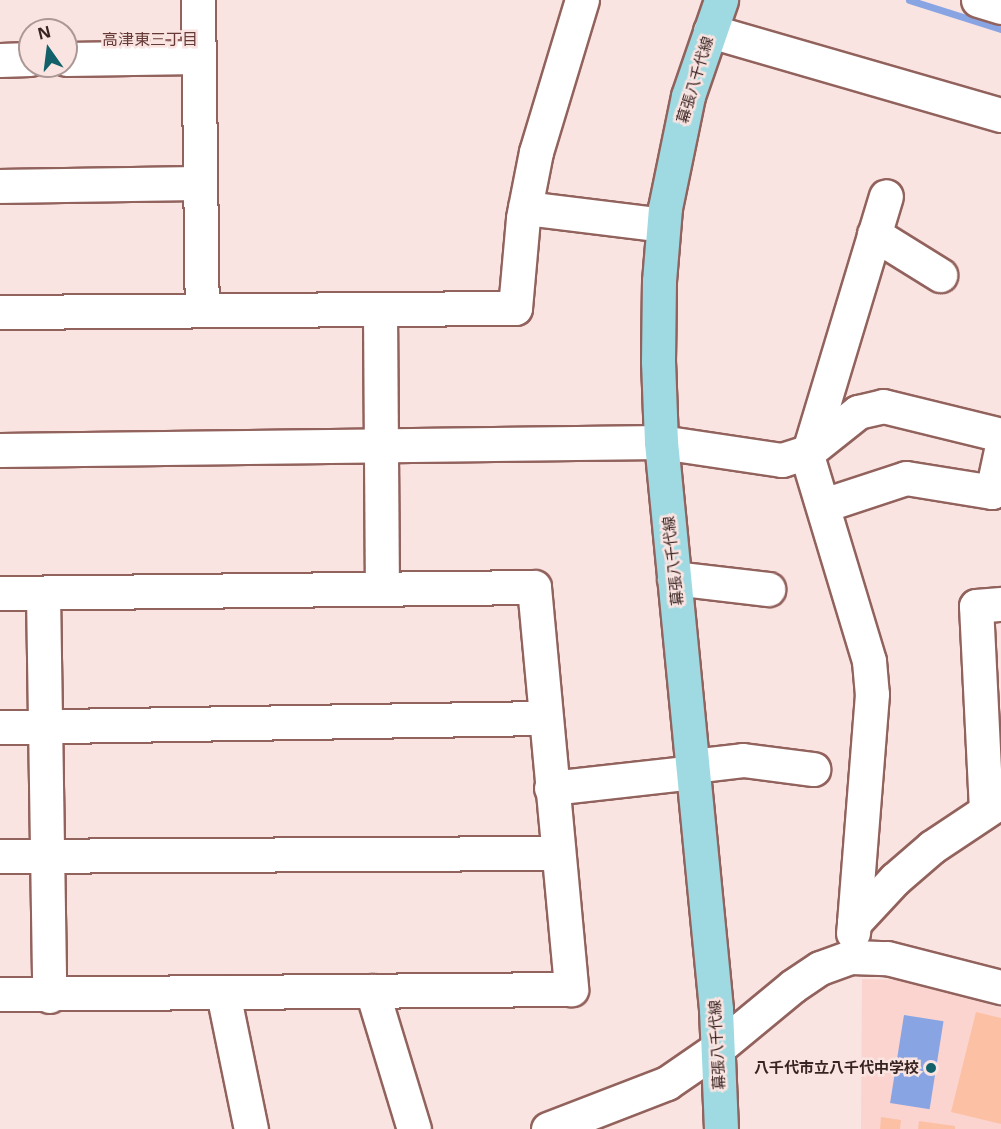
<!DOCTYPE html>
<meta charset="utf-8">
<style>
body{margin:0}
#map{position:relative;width:1001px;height:1129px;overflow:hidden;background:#fae4e1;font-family:"Open Sans","Noto Sans JP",sans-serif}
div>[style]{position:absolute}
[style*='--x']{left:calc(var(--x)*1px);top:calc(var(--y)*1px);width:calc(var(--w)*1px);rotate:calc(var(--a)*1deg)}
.built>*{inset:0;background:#fbd4cf}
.water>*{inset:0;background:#89a4e3;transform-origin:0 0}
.stream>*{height:7px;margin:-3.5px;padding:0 3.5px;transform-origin:3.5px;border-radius:3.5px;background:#89a4e3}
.building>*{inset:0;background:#fcc1a5}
.roads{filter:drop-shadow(2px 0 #92625d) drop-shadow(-2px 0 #92625d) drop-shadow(0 2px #92625d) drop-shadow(0 -2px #92625d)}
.minor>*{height:33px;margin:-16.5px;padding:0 16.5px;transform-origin:16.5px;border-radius:16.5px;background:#fff}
.major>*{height:33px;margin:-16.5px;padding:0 16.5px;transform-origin:16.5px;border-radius:16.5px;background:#9fdae2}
.dots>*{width:16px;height:16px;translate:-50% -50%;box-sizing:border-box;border:3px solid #fae4e1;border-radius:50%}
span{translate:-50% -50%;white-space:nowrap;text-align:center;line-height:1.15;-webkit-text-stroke:5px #fae4e1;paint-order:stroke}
.street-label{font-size:15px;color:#372321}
.poi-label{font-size:15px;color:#372321;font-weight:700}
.right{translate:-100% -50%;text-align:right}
.neighbourhood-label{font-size:16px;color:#663a36}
.north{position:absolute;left:18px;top:18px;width:60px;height:60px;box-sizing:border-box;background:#fae4e1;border:2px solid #ac9794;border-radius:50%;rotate:346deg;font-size:16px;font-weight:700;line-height:24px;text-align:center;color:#372321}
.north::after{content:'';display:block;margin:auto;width:21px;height:27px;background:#12616a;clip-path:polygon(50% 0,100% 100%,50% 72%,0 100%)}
</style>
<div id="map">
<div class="built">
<i style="clip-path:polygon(862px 979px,908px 980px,1001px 1008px,1001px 1129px,861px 1129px)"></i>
</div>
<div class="water">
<i style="left:904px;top:1015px;width:40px;height:89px;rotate:9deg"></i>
</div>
<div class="stream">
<i style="--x:909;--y:0;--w:96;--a:17.5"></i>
</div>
<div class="building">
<i style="clip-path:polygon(976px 1012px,1001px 1018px,1001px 1124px,951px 1112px)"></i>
<i style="clip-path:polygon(881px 1117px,901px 1120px,900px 1129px,880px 1129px)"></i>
<i style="clip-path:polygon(919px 1121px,955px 1126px,955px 1129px,918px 1129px)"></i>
</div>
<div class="roads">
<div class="minor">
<i style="--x:198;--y:0;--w:310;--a:89.3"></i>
<i style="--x:978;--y:0;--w:24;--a:17"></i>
<i style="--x:710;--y:31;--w:303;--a:16.1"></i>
<i style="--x:66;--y:59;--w:133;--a:-0.9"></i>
<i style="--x:0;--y:60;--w:30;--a:-2"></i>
<i style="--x:0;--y:186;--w:198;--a:-0.9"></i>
<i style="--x:525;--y:208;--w:139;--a:7"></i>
<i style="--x:874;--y:234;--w:78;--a:31.8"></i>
<i style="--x:380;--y:309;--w:279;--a:89.6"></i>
<i style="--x:0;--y:312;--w:515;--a:-0.45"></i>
<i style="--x:515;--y:308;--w:90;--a:-84.9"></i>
<i style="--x:523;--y:218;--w:67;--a:-78.9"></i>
<i style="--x:536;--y:152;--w:159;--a:-73.2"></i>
<i style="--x:0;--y:450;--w:661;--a:-0.69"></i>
<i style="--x:661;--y:442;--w:122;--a:8.5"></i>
<i style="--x:782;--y:460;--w:28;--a:-18"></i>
<i style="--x:809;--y:451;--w:63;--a:-38.5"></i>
<i style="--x:858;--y:412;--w:26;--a:-13"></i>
<i style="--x:883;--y:406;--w:122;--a:13.8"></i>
<i style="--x:809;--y:451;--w:266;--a:-73.2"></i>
<i style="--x:806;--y:452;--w:218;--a:73.2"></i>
<i style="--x:869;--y:661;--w:33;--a:85"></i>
<i style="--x:872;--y:694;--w:230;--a:94.5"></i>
<i style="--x:824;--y:505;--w:86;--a:-18.2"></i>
<i style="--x:906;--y:478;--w:87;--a:9.2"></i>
<i style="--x:992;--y:492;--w:43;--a:-77.9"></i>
<i style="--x:674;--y:578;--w:95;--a:6.7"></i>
<i style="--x:0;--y:593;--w:534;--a:-0.64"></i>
<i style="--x:534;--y:587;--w:404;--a:84.7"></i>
<i style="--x:571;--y:989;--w:571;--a:179.5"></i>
<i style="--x:43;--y:593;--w:403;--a:89.1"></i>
<i style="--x:0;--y:727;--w:545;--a:-0.95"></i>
<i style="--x:692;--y:766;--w:51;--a:-6.7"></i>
<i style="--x:743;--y:760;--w:71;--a:7.3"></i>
<i style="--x:551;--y:788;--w:143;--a:-6.4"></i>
<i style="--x:986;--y:810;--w:204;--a:-92.8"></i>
<i style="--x:976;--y:606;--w:25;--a:-5"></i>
<i style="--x:0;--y:856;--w:558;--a:-0.31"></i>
<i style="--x:853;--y:933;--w:10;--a:-84"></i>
<i style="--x:854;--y:923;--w:60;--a:-47"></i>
<i style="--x:895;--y:879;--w:49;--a:-40.9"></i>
<i style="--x:932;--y:847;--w:83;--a:-33.7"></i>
<i style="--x:372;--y:991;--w:144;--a:73.1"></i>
<i style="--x:223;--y:993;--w:139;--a:78.4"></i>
<i style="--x:548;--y:1129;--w:128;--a:-21.1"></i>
<i style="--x:667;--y:1083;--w:62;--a:-34.5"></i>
<i style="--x:718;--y:1048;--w:97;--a:-39.6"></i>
<i style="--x:793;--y:986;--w:32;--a:-34"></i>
<i style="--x:820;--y:968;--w:33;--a:-20"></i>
<i style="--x:851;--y:957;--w:36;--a:2"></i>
<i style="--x:887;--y:958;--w:118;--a:14.3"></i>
</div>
<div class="major">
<i style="--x:721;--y:1129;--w:120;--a:-92.4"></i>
<i style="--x:716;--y:1009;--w:570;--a:-95.54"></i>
<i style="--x:661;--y:442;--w:80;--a:-92.1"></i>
<i style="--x:658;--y:362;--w:81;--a:-89.3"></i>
<i style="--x:659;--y:281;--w:73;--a:-85.3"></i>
<i style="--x:665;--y:208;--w:114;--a:-78.4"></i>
<i style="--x:688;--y:96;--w:102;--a:-71"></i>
</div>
</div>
<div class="dots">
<i style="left:931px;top:1068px;background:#12616a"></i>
</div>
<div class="street-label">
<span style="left:695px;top:80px;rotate:-73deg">幕張八千代線</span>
<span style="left:673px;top:561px;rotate:-96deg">幕張八千代線</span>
<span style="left:717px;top:1045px;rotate:-93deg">幕張八千代線</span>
</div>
<div class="poi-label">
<span class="right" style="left:919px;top:1068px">八千代市立八千代中学校</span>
</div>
<div class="neighbourhood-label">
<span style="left:150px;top:39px">高津東三丁目</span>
</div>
<div class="north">N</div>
</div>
